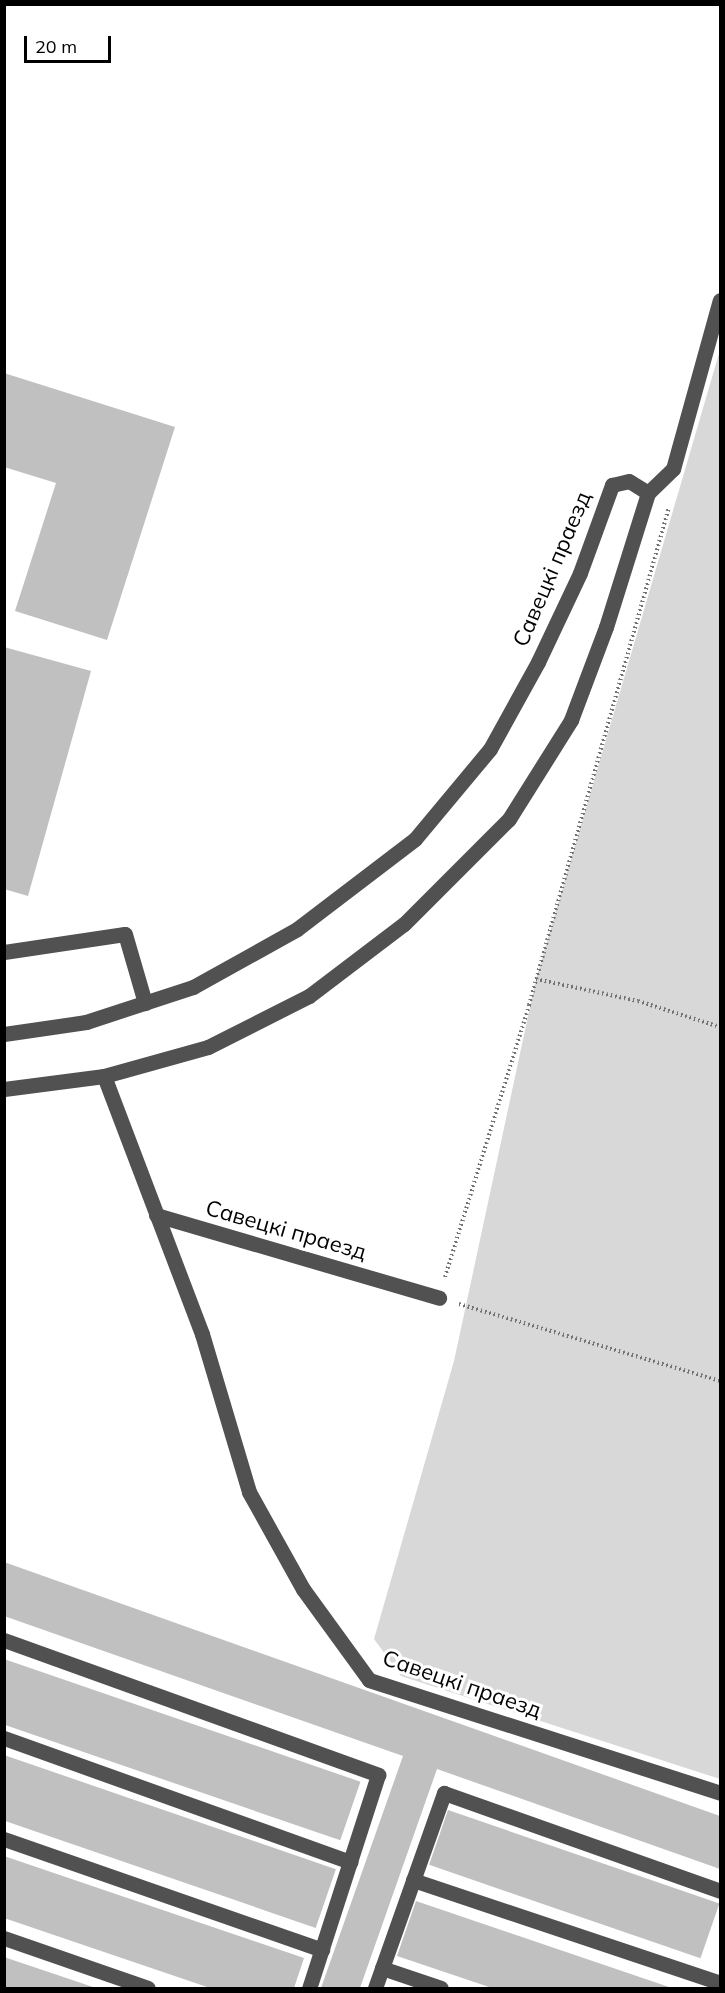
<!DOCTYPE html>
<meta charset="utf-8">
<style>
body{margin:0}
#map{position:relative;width:725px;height:1993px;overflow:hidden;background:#fff;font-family:Mulish,sans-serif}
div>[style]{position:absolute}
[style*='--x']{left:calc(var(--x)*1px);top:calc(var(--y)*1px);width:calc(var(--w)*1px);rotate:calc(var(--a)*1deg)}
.green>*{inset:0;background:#d8d8d8}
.building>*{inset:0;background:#c0c0c0;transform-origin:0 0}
.path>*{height:4px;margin-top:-2px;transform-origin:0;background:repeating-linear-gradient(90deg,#737373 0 1.5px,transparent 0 4.5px)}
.minor>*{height:15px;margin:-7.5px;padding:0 7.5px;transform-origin:7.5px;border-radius:7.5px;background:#515151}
span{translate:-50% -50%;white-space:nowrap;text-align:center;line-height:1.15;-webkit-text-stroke:6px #fff;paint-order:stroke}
.street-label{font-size:22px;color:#000}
.frame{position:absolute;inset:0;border:6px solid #000;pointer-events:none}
.scale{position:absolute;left:24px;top:36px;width:87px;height:27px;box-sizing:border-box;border:3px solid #000;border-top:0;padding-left:8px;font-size:18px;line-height:21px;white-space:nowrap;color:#000;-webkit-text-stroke:4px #fff;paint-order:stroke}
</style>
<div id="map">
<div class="green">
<i style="clip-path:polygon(720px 350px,720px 1779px,401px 1676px,374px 1639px,454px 1361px,536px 979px)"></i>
</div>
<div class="building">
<i style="clip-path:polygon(4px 373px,175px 427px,107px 640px,15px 611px,56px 483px,4px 467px)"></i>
<i style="clip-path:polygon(4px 647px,91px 671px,28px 896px,4px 889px)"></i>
<i style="clip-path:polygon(4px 1562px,720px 1816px,720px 1869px,437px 1769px,360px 1988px,321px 1988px,403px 1756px,4px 1616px)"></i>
<i style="left:4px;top:1659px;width:377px;height:62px;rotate:19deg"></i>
<i style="left:4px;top:1755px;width:351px;height:62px;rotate:19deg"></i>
<i style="left:448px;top:1810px;width:287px;height:58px;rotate:19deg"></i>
<i style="clip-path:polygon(4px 1856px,304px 1958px,294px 1988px,210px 1988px,4px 1918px)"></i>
<i style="clip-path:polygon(416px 1901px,672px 1988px,492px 1988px,397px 1956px)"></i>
<i style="clip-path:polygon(4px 1957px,96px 1988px,4px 1988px)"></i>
</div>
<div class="path">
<i style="--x:536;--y:979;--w:104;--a:12.2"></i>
<i style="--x:638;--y:1001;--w:86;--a:17.6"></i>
<i style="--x:445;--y:1277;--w:285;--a:-72.8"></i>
<i style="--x:529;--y:1005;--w:517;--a:-74.3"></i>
<i style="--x:459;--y:1304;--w:272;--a:16.4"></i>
</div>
<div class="minor">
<i style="--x:4;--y:952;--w:122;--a:-8.5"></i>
<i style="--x:125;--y:934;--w:72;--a:73.8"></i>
<i style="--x:4;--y:1034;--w:83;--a:-8.3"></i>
<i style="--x:86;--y:1022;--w:113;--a:-18.1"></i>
<i style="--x:193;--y:987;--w:119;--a:-29.1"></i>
<i style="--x:297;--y:929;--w:148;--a:-37.3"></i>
<i style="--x:415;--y:839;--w:117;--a:-50.2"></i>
<i style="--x:490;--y:749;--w:99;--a:-61.1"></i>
<i style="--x:538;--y:662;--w:98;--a:-64.7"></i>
<i style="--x:580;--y:573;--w:94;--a:-70"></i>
<i style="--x:612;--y:485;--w:17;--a:-13"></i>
<i style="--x:629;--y:481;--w:22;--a:32"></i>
<i style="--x:104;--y:1076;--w:276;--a:69.2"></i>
<i style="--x:202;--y:1334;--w:165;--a:73.4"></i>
<i style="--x:249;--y:1492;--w:111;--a:60.9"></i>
<i style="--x:303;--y:1589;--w:112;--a:54"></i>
<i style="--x:369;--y:1680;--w:369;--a:17.8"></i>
<i style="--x:4;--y:1089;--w:101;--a:-7.4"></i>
<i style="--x:104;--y:1076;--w:108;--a:-15.6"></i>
<i style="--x:208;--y:1047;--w:113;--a:-26.8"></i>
<i style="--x:309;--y:996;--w:119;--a:-37.2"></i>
<i style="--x:404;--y:924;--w:148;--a:-45"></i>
<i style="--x:509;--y:819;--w:117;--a:-57.9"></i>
<i style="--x:571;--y:720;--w:99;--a:-69.4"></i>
<i style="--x:606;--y:627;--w:140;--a:-72.6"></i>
<i style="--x:648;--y:493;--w:35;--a:-44"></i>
<i style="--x:673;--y:469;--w:175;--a:-74.5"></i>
<i style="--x:156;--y:1215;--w:295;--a:16.3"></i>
<i style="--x:4;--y:1640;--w:398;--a:19.8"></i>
<i style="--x:378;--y:1775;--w:224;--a:107.9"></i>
<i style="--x:4;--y:1738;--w:368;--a:19.7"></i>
<i style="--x:4;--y:1839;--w:337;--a:19.2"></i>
<i style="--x:413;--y:1880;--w:324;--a:18.5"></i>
<i style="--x:4;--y:1938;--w:152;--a:19.1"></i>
<i style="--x:382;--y:1968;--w:62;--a:18.7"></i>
<i style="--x:375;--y:1988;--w:207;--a:-70.5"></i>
<i style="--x:444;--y:1793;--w:293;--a:19.5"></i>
</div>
<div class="street-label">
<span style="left:552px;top:569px;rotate:-67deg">Савецкі праезд</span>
<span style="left:286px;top:1230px;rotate:16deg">Савецкі праезд</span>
<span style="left:462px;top:1684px;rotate:19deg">Савецкі праезд</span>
</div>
<div class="frame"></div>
<div class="scale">20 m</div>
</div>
